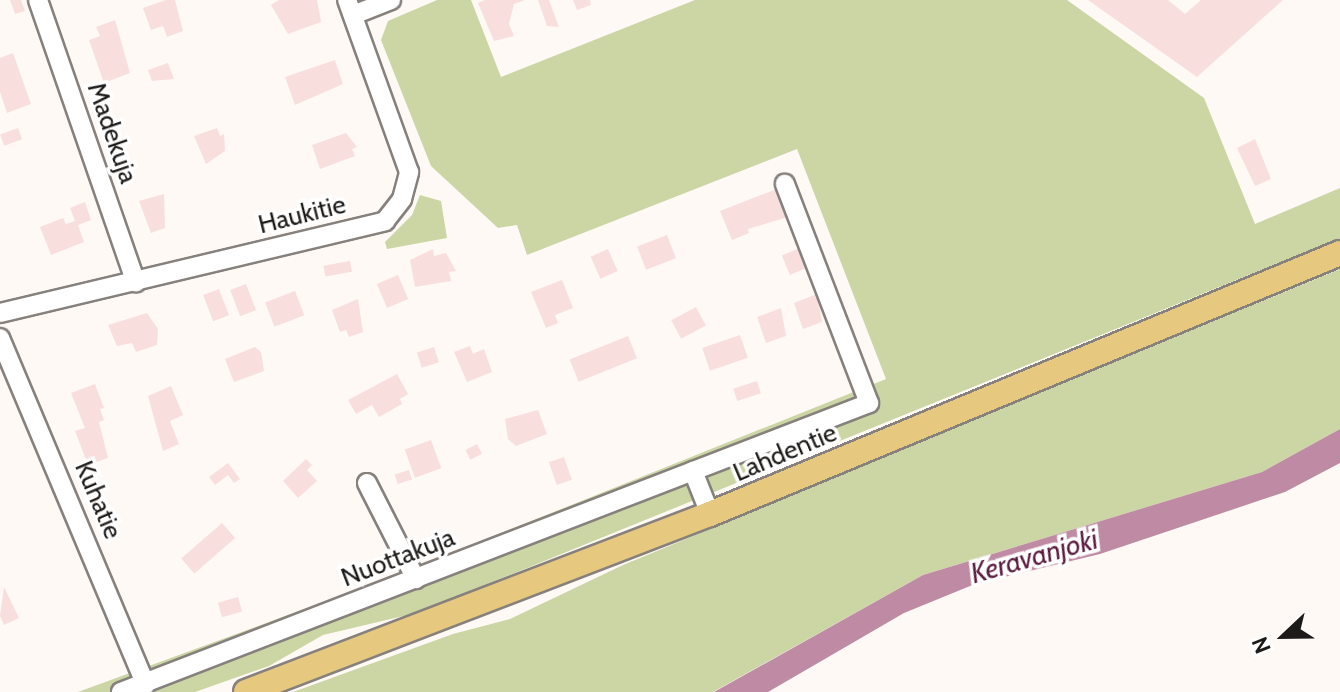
<!DOCTYPE html>
<style>
body{margin:0}
#map{position:relative;width:1340px;height:692px;overflow:hidden;background:#fef9f5;font-family:Cabin,sans-serif}
div>[style]{position:absolute}
[style*='--x']{left:calc(var(--x)*1px);top:calc(var(--y)*1px);width:calc(var(--w)*1px);rotate:calc(var(--a)*1deg)}
.green>*{inset:0;background:#ccd5a4}
.water>*{inset:0;background:#bf8ba4}
.building>*{inset:0;background:#f8dedd;transform-origin:0 0}
.roads{filter:drop-shadow(2px 0 #87817d) drop-shadow(-2px 0 #87817d) drop-shadow(0 2px #87817d) drop-shadow(0 -2px #87817d)}
.minor>*{height:18px;margin:-9px;padding:0 9px;transform-origin:9px;border-radius:9px;background:#fff}
.major>*{height:24px;margin:-12px;padding:0 12px;transform-origin:12px;border-radius:12px;background:#e6c87f}
span{translate:-50% -50%;white-space:nowrap;text-align:center;line-height:1.15;-webkit-text-stroke:7px #fff;paint-order:stroke}
.street-label{font-size:26px;color:#1d1b19}
.water-label{font-size:28px;color:#5a1b3f;font-style:italic}
.north{position:absolute;left:1244px;top:596px;width:80px;height:80px;-webkit-text-stroke:6px #fff;paint-order:stroke;rotate:248deg;font-size:22px;font-weight:700;line-height:32px;text-align:center;color:#1d1b19}
.north::after{content:'';display:block;margin:auto;width:28px;height:36px;background:#1d1b19;clip-path:polygon(50% 0,100% 100%,50% 72%,0 100%)}
</style>
<div id="map">
<div class="green">
<i style="clip-path:polygon(437px 0,471px 0,501px 77px,695px 0,1067px 0,1204px 98px,1255px 224px,1340px 188px,1340px 238px,416px 613px,323px 635px,269px 666px,195px 692px,78px 692px,394px 576px,886px 379px,797px 149px,527px 255px,517px 225px,498px 228px,431px 166px,381px 40px,388px 21px)"></i>
<i style="clip-path:polygon(420px 195px,441px 201px,447px 238px,387px 249px,385px 242px,412px 215px)"></i>
<i style="clip-path:polygon(1340px 269px,1340px 429px,1262px 472px,923px 575px,713px 692px,293px 692px,453px 634px,510px 619px,623px 565px)"></i>
</div>
<div class="water">
<i style="clip-path:polygon(1340px 429px,1340px 463px,1285px 492px,1100px 554px,975px 584px,904px 613px,768px 692px,714px 692px,923px 575px,1262px 472px)"></i>
</div>
<div class="building">
<i style="clip-path:polygon(10px 0,21px 0,25px 11px,15px 14px)"></i>
<i style="clip-path:polygon(166px 0,175px 0,183px 31px,167px 37px,163px 26px,151px 30px,143px 8px)"></i>
<i style="clip-path:polygon(279px 0,317px 0,321px 22px,288px 34px,271px 5px)"></i>
<i style="clip-path:polygon(485px 0,525px 0,514px 4px,509px 24px,514px 36px,494px 41px,478px 3px)"></i>
<i style="clip-path:polygon(538px 0,549px 0,559px 27px,547px 26px)"></i>
<i style="clip-path:polygon(573px 0,590px 0,591px 5px,577px 10px)"></i>
<i style="clip-path:polygon(1088px 0,1168px 0,1185px 14px,1201px 0,1283px 0,1197px 77px)"></i>
<i style="clip-path:polygon(115px 20px,130px 73px,104px 83px,89px 40px,100px 36px,96px 27px)"></i>
<i style="clip-path:polygon(13px 53px,31px 104px,7px 113px,0 92px,0 58px)"></i>
<i style="clip-path:polygon(335px 60px,343px 84px,295px 105px,285px 77px)"></i>
<i style="clip-path:polygon(168px 63px,174px 79px,152px 81px,148px 70px)"></i>
<i style="left:18px;top:128px;width:12px;height:19px;rotate:70deg"></i>
<i style="clip-path:polygon(217px 128px,220px 136px,224px 134px,225px 151px,206px 164px,194px 136px)"></i>
<i style="clip-path:polygon(346px 133px,357px 147px,352px 149px,355px 156px,320px 169px,312px 145px)"></i>
<i style="clip-path:polygon(1255px 139px,1271px 179px,1255px 186px,1237px 148px)"></i>
<i style="clip-path:polygon(779px 188px,791px 216px,748px 229px,749px 233px,732px 240px,720px 211px)"></i>
<i style="clip-path:polygon(164px 194px,165px 228px,151px 233px,139px 201px)"></i>
<i style="clip-path:polygon(85px 202px,91px 220px,78px 225px,84px 242px,51px 255px,40px 227px,63px 218px,66px 224px,75px 221px,70px 208px)"></i>
<i style="left:667px;top:235px;width:25px;height:32px;rotate:69deg"></i>
<i style="left:802px;top:247px;width:21px;height:22px;rotate:67deg"></i>
<i style="clip-path:polygon(433px 249px,434px 256px,446px 253px,456px 271px,449px 272px,451px 281px,415px 287px,410px 260px)"></i>
<i style="left:608px;top:249px;width:24px;height:19px;rotate:66deg"></i>
<i style="left:350px;top:261px;width:11px;height:27px;rotate:80deg"></i>
<i style="left:398px;top:275px;width:26px;height:23px;rotate:67deg"></i>
<i style="clip-path:polygon(562px 280px,573px 308px,555px 315px,558px 323px,546px 328px,531px 292px)"></i>
<i style="left:246px;top:284px;width:28px;height:17px;rotate:69deg"></i>
<i style="left:219px;top:289px;width:28px;height:17px;rotate:69deg"></i>
<i style="left:295px;top:291px;width:26px;height:32px;rotate:69deg"></i>
<i style="clip-path:polygon(817px 294px,822px 322px,803px 329px,794px 303px)"></i>
<i style="clip-path:polygon(358px 299px,363px 332px,349px 337px,346px 330px,340px 332px,332px 310px)"></i>
<i style="left:696px;top:307px;width:21px;height:28px;rotate:62deg"></i>
<i style="clip-path:polygon(781px 308px,786px 336px,766px 343px,757px 317px)"></i>
<i style="clip-path:polygon(147px 313px,158px 329px,157px 345px,136px 352px,132px 343px,117px 346px,108px 325px)"></i>
<i style="left:740px;top:335px;width:24px;height:40px;rotate:71deg"></i>
<i style="left:628px;top:336px;width:24px;height:63px;rotate:68deg"></i>
<i style="clip-path:polygon(470px 346px,473px 354px,484px 349px,492px 372px,467px 382px,454px 352px)"></i>
<i style="clip-path:polygon(255px 347px,261px 352px,264px 371px,234px 382px,225px 359px)"></i>
<i style="left:434px;top:347px;width:16px;height:18px;rotate:72deg"></i>
<i style="clip-path:polygon(397px 374px,408px 394px,400px 399px,402px 404px,379px 417px,372px 405px,356px 414px,348px 400px)"></i>
<i style="left:757px;top:381px;width:13px;height:25px;rotate:72deg"></i>
<i style="clip-path:polygon(95px 384px,104px 408px,100px 409px,104px 420px,99px 422px,108px 458px,88px 465px,75px 431px,85px 428px,71px 393px)"></i>
<i style="clip-path:polygon(171px 386px,183px 415px,170px 421px,179px 444px,163px 451px,148px 396px)"></i>
<i style="clip-path:polygon(538px 410px,547px 434px,516px 446px,508px 439px,505px 419px)"></i>
<i style="left:431px;top:440px;width:30px;height:28px;rotate:70deg"></i>
<i style="left:477px;top:444px;width:11px;height:13px;rotate:63deg"></i>
<i style="left:564px;top:457px;width:24px;height:16px;rotate:71deg"></i>
<i style="clip-path:polygon(306px 459px,312px 465px,307px 470px,317px 481px,298px 498px,283px 481px)"></i>
<i style="clip-path:polygon(228px 463px,240px 479px,234px 483px,228px 475px,215px 485px,209px 477px)"></i>
<i style="left:409px;top:470px;width:10px;height:15px;rotate:73deg"></i>
<i style="left:222px;top:523px;width:20px;height:54px;rotate:49deg"></i>
<i style="clip-path:polygon(4px 587px,19px 618px,4px 625px,0 616px)"></i>
<i style="left:238px;top:597px;width:15px;height:21px;rotate:74deg"></i>
</div>
<div class="roads">
<div class="minor">
<i style="--x:38;--y:0;--w:299;--a:70.9"></i>
<i style="--x:353;--y:15;--w:41;--a:-21.5"></i>
<i style="--x:0;--y:313;--w:396;--a:-13.4"></i>
<i style="--x:385;--y:221;--w:28;--a:-52"></i>
<i style="--x:402;--y:199;--w:28;--a:-75"></i>
<i style="--x:409;--y:172;--w:183;--a:-109.8"></i>
<i style="--x:0;--y:338;--w:376;--a:67.2"></i>
<i style="--x:693;--y:471;--w:46;--a:68.4"></i>
<i style="--x:367;--y:483;--w:108;--a:63"></i>
<i style="--x:121;--y:692;--w:802;--a:-21.12"></i>
<i style="--x:869;--y:403;--w:235;--a:-111"></i>
</div>
<div class="major">
<i style="--x:246;--y:692;--w:497;--a:-21"></i>
<i style="--x:710;--y:514;--w:682;--a:-22.5"></i>
</div>
</div>
<div class="street-label">
<span style="left:112px;top:133px;rotate:71deg">Madekuja</span>
<span style="left:302px;top:215px;rotate:-14deg">Haukitie</span>
<span style="left:785px;top:453px;rotate:-23deg">Lahdentie</span>
<span style="left:98px;top:500px;rotate:67deg">Kuhatie</span>
<span style="left:398px;top:558px;rotate:-21deg">Nuottakuja</span>
</div>
<div class="water-label">
<span style="left:1034px;top:556px;rotate:-16deg">Keravanjoki</span>
</div>
<div class="north">N</div>
</div>
